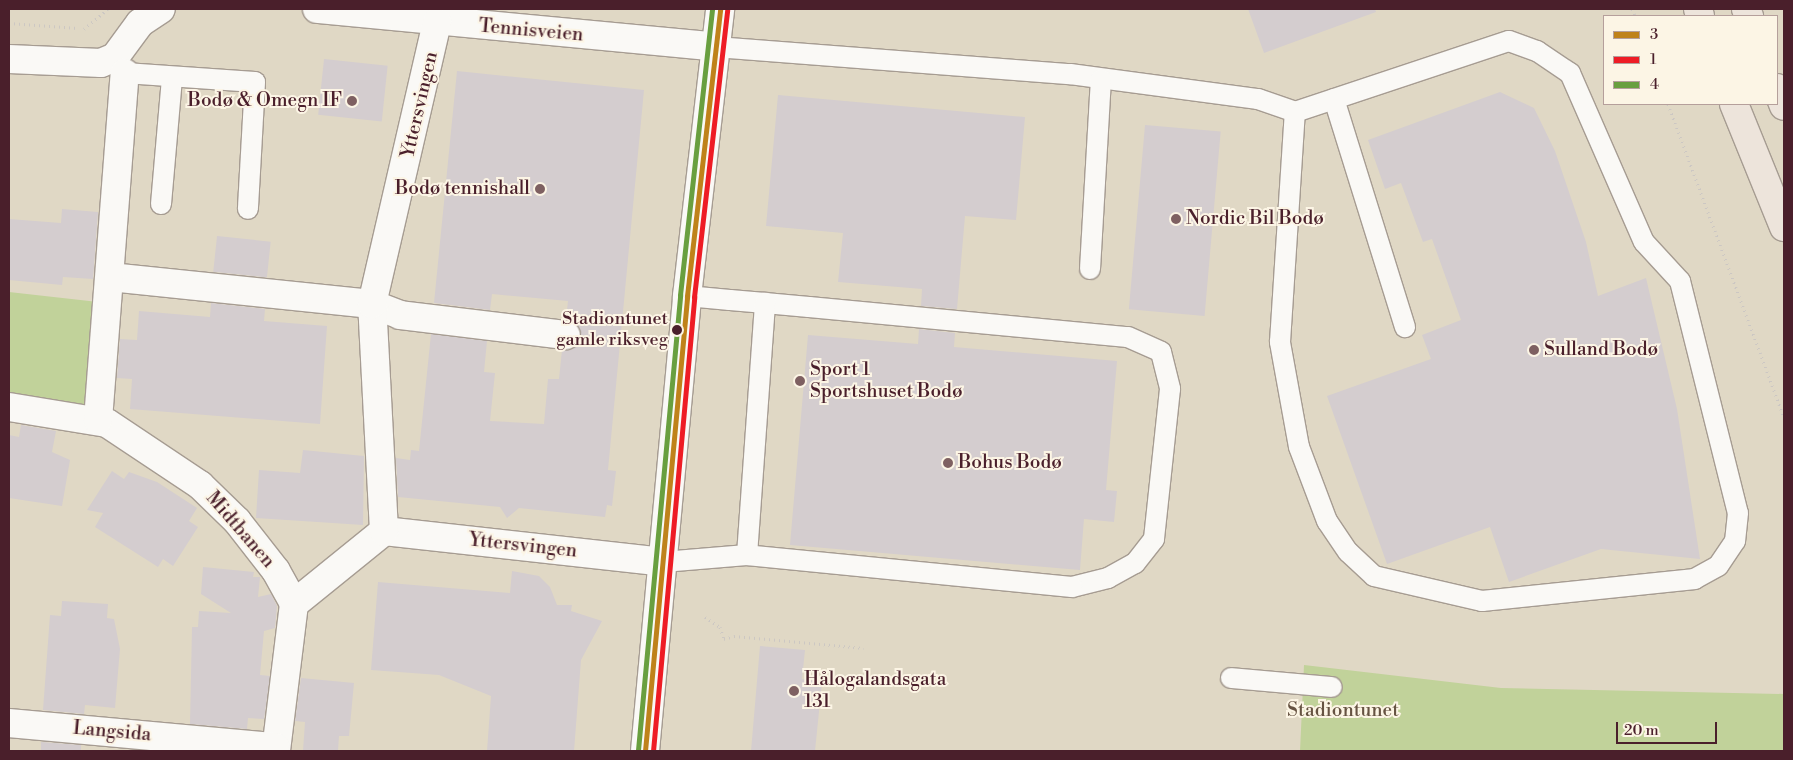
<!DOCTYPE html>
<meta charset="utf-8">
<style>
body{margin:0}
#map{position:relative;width:1793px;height:760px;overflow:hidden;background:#e0d8c5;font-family:"Libre Bodoni",serif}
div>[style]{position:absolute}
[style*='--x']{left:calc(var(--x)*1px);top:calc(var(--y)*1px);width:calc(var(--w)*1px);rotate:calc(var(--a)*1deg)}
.green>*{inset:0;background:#c1d29a}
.building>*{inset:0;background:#d4cdcf;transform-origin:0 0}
.path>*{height:3px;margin-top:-1.5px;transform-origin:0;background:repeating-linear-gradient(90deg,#ccc7c3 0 1px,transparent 0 5px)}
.roads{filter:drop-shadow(1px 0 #a69c92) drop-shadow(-1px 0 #a69c92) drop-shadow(0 1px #a69c92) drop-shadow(0 -1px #a69c92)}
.lane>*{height:20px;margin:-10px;padding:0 10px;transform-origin:10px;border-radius:10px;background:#faf9f6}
.street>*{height:28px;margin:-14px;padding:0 14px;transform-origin:14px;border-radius:14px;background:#faf9f6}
.highway>*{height:28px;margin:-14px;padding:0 14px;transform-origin:14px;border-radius:14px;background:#ede4db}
.bus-1>*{height:5px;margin:-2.5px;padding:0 2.5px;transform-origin:2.5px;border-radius:2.5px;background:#bf821a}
.bus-2>*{height:5px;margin:-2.5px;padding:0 2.5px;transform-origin:2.5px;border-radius:2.5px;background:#ee1c25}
.bus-3>*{height:5px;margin:-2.5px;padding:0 2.5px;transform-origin:2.5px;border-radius:2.5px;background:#699f3f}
.dots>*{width:14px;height:14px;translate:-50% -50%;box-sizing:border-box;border:2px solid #fcf5e5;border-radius:50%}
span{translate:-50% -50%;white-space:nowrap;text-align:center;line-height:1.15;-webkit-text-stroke:4px #fcf5e5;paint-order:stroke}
.bus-label{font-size:18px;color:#4a1f2b}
.right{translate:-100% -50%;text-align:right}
.street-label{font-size:19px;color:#4a1f2b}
.poi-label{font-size:19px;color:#4a1f2b}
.left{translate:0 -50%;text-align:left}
.park-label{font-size:19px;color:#665342}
.frame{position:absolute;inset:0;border:10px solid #4a1f2b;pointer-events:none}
.legend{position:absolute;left:1603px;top:15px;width:175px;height:90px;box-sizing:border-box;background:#fcf5e5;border:1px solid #b59f9b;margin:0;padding:6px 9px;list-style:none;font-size:15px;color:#4a1f2b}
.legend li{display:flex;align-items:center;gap:10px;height:25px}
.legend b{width:25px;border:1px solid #b59f9b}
.scale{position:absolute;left:1616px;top:722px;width:101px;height:22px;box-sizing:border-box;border:2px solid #4a1f2b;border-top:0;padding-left:6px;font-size:15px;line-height:18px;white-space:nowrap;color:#4a1f2b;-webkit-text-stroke:4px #fcf5e5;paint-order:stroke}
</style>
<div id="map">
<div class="green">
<i style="clip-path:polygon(9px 292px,107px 303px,98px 420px,9px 407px)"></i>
<i style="clip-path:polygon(1304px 665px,1501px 688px,1784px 694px,1784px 751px,1300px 751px)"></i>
</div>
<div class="building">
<i style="clip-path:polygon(1248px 9px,1375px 9px,1376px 12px,1264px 53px)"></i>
<i style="left:324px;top:59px;width:64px;height:56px;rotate:6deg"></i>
<i style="clip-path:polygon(457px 71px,644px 90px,608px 470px,616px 471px,612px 506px,607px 505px,605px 517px,519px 508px,507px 518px,500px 507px,398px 497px,396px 458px,410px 460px,411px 450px,419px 451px,431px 334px,487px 341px,484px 372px,495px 373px,490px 421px,544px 424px,548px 379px,559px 379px,562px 350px,573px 349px,581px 337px,576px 323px,566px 319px,568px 301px,492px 294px,490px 310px,434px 303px)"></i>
<i style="clip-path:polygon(1500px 92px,1534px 108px,1555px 151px,1586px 242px,1598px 296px,1646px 278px,1677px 409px,1700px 559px,1601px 549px,1509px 582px,1490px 527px,1387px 564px,1327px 396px,1431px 359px,1422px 335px,1461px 320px,1432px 239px,1423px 242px,1401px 183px,1385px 189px,1368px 140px)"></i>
<i style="clip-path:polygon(778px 95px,1025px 117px,1016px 220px,965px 216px,957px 309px,921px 306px,922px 289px,838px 282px,843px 233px,766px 226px)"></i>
<i style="left:1145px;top:125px;width:76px;height:185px;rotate:5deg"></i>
<i style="clip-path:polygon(62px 209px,98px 212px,93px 279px,63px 277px,62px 285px,9px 280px,9px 219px,61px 223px)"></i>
<i style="left:217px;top:236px;width:54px;height:36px;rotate:6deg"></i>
<i style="clip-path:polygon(211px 303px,265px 309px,264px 321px,327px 326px,320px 424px,130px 409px,132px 379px,117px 378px,120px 339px,137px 340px,139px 311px,210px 317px)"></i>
<i style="clip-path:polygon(919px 329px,955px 333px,954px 347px,1117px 361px,1106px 490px,1117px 491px,1114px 522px,1084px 519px,1080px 570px,790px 545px,808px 335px,918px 344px)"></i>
<i style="clip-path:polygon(21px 425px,56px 431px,52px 452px,70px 460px,62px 506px,9px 498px,9px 435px,19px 437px)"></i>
<i style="clip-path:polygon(303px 450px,364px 456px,363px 525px,256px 518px,259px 470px,300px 473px)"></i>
<i style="clip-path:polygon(112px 471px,124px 479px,129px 472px,157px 482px,197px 508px,189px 521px,198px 527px,173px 566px,163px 559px,158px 567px,95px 527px,103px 513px,87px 510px)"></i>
<i style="clip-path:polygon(203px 567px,254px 572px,253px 577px,260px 577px,258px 597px,271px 594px,277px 606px,275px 628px,264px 631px,260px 675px,270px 676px,264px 719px,248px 718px,247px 729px,190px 724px,192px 627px,198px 627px,199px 611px,231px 613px,201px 594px)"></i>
<i style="clip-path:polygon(512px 571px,539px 576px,550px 587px,557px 605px,572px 605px,571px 611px,602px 621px,581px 660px,574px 751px,487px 751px,491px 696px,439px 675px,371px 670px,378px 582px,510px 593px)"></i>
<i style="clip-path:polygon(62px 601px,108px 604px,107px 618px,114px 619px,120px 649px,115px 708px,85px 705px,84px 714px,43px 710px,50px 615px,61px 616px)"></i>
<i style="clip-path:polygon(760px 646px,805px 650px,802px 679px,822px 682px,815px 751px,751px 751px)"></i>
<i style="clip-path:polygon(301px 678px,354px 683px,349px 736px,339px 736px,338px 751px,303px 751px,305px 722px,295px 721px)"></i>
<i style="clip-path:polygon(41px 742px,81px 745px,81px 751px,41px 751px)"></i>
</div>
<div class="path">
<i style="--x:1632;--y:9;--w:8;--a:67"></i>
<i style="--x:9;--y:23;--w:69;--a:4.1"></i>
<i style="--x:84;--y:29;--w:31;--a:-40"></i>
<i style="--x:1668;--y:104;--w:335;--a:69.7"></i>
<i style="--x:597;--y:340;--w:39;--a:9"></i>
<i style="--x:705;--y:617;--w:18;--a:34"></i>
<i style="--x:720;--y:627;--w:13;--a:72"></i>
<i style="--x:724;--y:639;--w:10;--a:-17"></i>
<i style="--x:734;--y:636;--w:130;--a:5.3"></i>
</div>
<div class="roads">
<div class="lane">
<i style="--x:716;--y:47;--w:355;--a:4.4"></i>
<i style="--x:1070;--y:74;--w:190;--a:7.6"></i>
<i style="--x:1258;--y:99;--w:39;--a:19"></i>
<i style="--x:1295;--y:112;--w:225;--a:-18.4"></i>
<i style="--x:1509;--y:41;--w:30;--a:20"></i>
<i style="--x:1537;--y:51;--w:40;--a:34"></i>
<i style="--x:1570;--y:73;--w:184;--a:66.4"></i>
<i style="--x:1644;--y:242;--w:53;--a:47.3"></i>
<i style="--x:1680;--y:281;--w:239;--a:76"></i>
<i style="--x:1738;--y:513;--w:28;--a:96"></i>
<i style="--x:1735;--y:541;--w:30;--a:124"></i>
<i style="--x:1718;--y:566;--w:26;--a:151"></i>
<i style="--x:1695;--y:579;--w:214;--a:174.1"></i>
<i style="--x:1482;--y:601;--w:111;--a:-167"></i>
<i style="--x:1374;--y:576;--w:35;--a:-137"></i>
<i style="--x:1348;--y:552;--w:37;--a:-124"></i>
<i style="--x:1327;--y:521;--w:79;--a:-110.7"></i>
<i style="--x:1299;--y:447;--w:107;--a:-100.3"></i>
<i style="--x:1280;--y:342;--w:230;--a:-86.3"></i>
<i style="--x:118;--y:61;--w:14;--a:60"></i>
<i style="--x:125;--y:73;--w:130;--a:4"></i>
<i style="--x:255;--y:82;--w:127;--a:93.2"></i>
<i style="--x:1334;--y:99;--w:239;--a:72.7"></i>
<i style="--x:161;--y:204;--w:126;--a:-85"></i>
<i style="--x:1090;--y:269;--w:190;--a:-86.7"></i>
<i style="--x:687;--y:296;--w:43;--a:5.3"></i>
<i style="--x:730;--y:300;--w:35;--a:5"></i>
<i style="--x:765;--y:303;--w:44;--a:5.2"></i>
<i style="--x:809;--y:307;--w:320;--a:5.4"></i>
<i style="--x:1128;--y:337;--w:36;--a:24"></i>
<i style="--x:1161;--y:352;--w:38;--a:76"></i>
<i style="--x:1170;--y:389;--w:151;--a:96.1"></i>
<i style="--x:1154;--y:539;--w:31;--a:128"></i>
<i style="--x:1135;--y:563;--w:31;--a:151"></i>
<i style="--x:1108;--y:578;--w:37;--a:166"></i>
<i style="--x:1072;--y:587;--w:327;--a:-174.4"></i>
<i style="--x:747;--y:555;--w:253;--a:-85.9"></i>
<i style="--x:663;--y:562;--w:84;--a:-4.8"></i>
<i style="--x:1231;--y:678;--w:101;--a:5.1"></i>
</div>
<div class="street">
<i style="--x:317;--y:9;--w:401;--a:5.4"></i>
<i style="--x:9;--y:59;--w:92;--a:2.5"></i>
<i style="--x:101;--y:63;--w:15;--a:-23"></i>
<i style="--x:115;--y:57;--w:42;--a:-53.7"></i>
<i style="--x:140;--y:23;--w:25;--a:-34"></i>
<i style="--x:110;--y:277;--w:263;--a:5.9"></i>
<i style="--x:372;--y:304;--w:30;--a:21"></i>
<i style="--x:400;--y:315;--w:167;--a:6.9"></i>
<i style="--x:9;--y:407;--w:99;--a:9.3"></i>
<i style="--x:107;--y:423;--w:112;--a:33.7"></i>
<i style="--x:200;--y:485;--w:52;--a:44.2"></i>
<i style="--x:237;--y:521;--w:63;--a:52"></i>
<i style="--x:276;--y:571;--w:38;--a:61"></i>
<i style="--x:294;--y:604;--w:148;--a:97"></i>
<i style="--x:98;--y:420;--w:348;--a:-85.6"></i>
<i style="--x:384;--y:531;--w:281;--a:6.3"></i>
<i style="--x:294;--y:604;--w:116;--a:-39"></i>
<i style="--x:384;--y:531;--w:227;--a:-93"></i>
<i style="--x:372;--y:304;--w:289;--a:-77"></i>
<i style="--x:9;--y:723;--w:267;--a:5.2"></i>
<i style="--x:645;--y:751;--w:457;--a:-84.7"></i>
<i style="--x:687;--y:296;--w:289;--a:-83.4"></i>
</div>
<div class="highway">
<i style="--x:1698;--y:9;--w:7;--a:74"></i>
<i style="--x:1746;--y:9;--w:8;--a:67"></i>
<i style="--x:1777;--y:88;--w:19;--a:69"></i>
<i style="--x:1734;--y:104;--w:133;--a:67.9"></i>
</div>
</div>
<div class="bus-1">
<i style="--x:645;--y:751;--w:457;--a:-84.7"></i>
<i style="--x:687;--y:296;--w:289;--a:-83.4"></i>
</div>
<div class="bus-2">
<i style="--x:653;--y:751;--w:456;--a:-84.8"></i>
<i style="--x:694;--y:297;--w:289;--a:-83.4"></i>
</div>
<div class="bus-3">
<i style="--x:638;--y:750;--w:457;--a:-84.7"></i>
<i style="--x:680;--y:295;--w:288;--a:-83.6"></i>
</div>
<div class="dots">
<i style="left:352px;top:101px;background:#7e6061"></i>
<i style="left:540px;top:189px;background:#7e6061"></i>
<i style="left:1176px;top:219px;background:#7e6061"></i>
<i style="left:677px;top:330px;background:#4a1f2b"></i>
<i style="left:1534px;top:350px;background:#7e6061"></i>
<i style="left:800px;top:381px;background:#7e6061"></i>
<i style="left:948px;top:463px;background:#7e6061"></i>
<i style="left:794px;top:691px;background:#7e6061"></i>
</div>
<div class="bus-label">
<span class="right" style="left:668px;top:330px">Stadiontunet<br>gamle riksveg</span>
</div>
<div class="street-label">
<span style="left:531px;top:31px;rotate:5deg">Tennisveien</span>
<span style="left:420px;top:105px;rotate:-77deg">Yttersvingen</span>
<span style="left:240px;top:530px;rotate:49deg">Midtbanen</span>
<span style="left:523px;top:546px;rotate:6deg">Yttersvingen</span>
<span style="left:112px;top:732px;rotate:5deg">Langsida</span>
</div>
<div class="poi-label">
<span class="right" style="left:342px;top:101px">Bodø &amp; Omegn IF</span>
<span class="right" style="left:530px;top:189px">Bodø tennishall</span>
<span class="left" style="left:1186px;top:219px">Nordic Bil Bodø</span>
<span class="left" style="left:1544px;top:350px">Sulland Bodø</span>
<span class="left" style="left:810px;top:381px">Sport 1<br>Sportshuset Bodø</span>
<span class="left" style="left:958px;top:463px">Bohus Bodø</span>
<span class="left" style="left:804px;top:691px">Hålogalandsgata<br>131</span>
</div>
<div class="park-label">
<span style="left:1343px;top:711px">Stadiontunet</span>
</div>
<div class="frame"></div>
<ul class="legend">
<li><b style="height:6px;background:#bf821a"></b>3</li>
<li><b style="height:6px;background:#ee1c25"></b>1</li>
<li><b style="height:6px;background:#699f3f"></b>4</li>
</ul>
<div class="scale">20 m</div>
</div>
